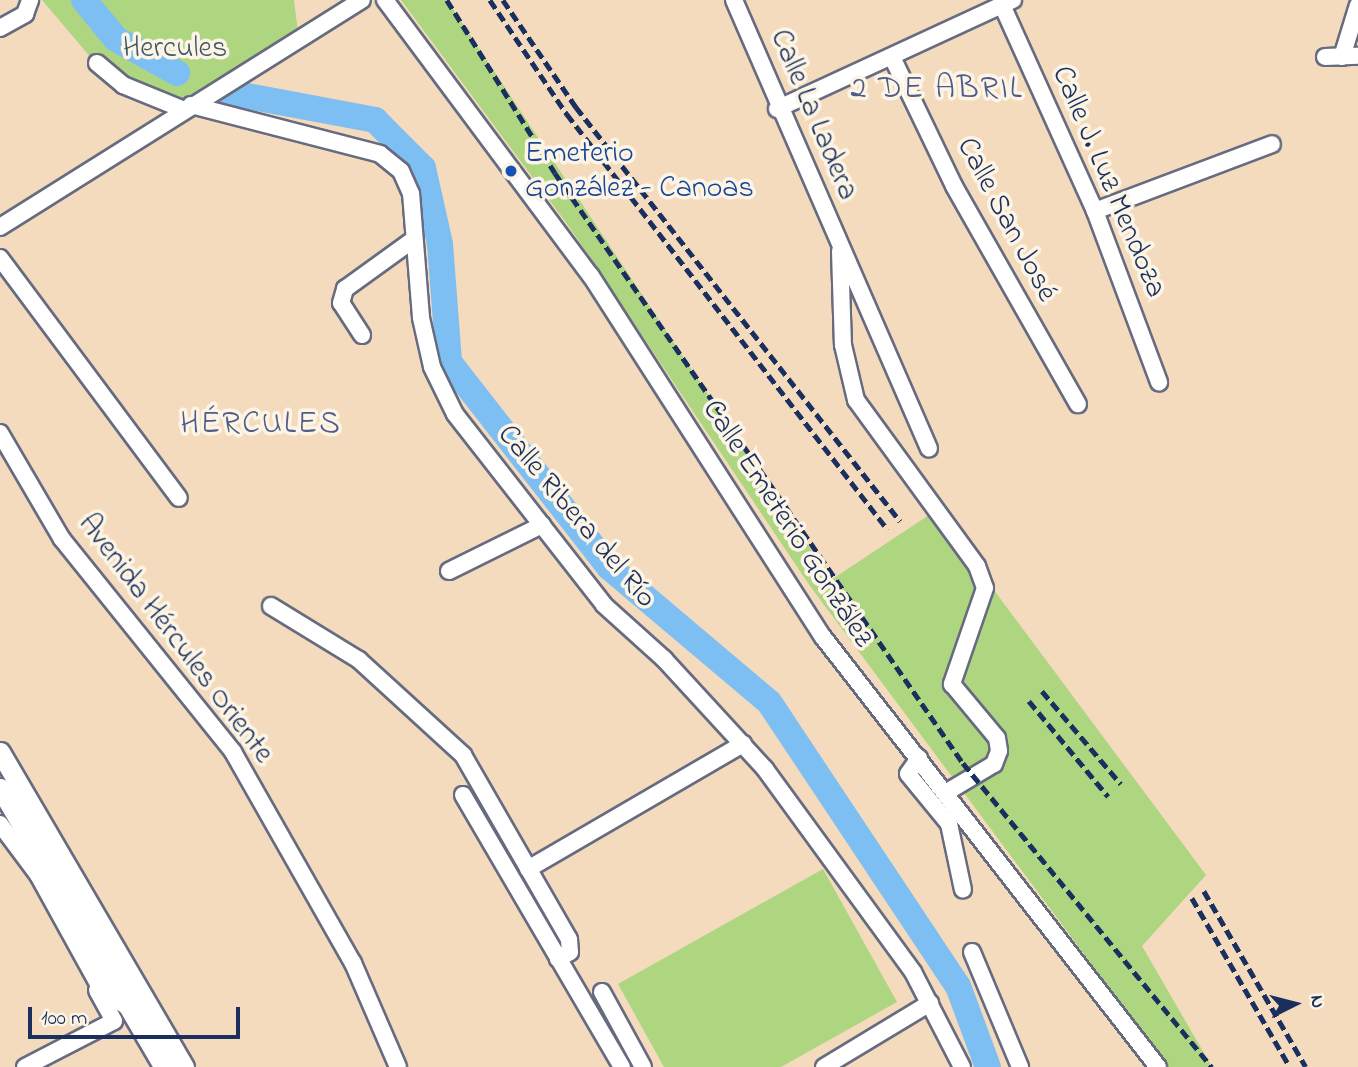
<!DOCTYPE html>
<meta charset="utf-8">
<style>
body{margin:0}
#map{position:relative;width:1358px;height:1067px;overflow:hidden;background:#f4dbbe;font-family:"Indie Flower",sans-serif}
div>[style]{position:absolute}
[style*='--x']{left:calc(var(--x)*1px);top:calc(var(--y)*1px);width:calc(var(--w)*1px);rotate:calc(var(--a)*1deg)}
.green>*{inset:0;background:#aed580}
.river>*{height:26px;margin:-13px;padding:0 13px;transform-origin:13px;border-radius:13px;background:#7ebff3}
.roads{filter:drop-shadow(2px 0 #676b80) drop-shadow(-2px 0 #676b80) drop-shadow(0 2px #676b80) drop-shadow(0 -2px #676b80)}
.minor>*{height:16px;margin:-8px;padding:0 8px;transform-origin:8px;border-radius:8px;background:#fff}
.major>*{height:19px;margin:-9.5px;padding:0 9.5px;transform-origin:9.5px;border-radius:9.5px;background:#fff}
.rail>*{height:4.5px;margin-top:-2.25px;transform-origin:0;background:repeating-linear-gradient(90deg,#1b2f5e 0 10px,transparent 0 15px)}
.dots>*{width:19px;height:19px;translate:-50% -50%;box-sizing:border-box;border:4px solid #fcf5e5;border-radius:50%}
span{translate:-50% -50%;white-space:nowrap;text-align:center;line-height:1.15;-webkit-text-stroke:7px #fcf5e5;paint-order:stroke}
.park-label{font-size:30px;color:#405866}
.street-label{font-size:30px;color:#1b2f5e}
.transit-label{font-size:30px;color:#164399}
.left{translate:0 -50%;text-align:left}
.neighbourhood-label{font-size:32px;color:#515b89;letter-spacing:2px}
.north{position:absolute;left:1260px;top:969px;width:70px;height:70px;-webkit-text-stroke:5px #fcf5e5;paint-order:stroke;rotate:84deg;font-size:19px;font-weight:700;line-height:28px;text-align:center;color:#1b2f5e}
.north::after{content:'';display:block;margin:auto;width:24px;height:32px;background:#1b2f5e;clip-path:polygon(50% 0,100% 100%,50% 72%,0 100%)}
.scale{position:absolute;left:28px;top:1007px;width:212px;height:32px;box-sizing:border-box;border:4px solid #1b2f5e;border-top:0;padding-left:9px;font-size:21px;line-height:24px;white-space:nowrap;color:#1b2f5e;-webkit-text-stroke:5px #fcf5e5;paint-order:stroke}
</style>
<div id="map">
<div class="green">
<i style="clip-path:polygon(42px 0,294px 0,298px 32px,187px 101px,120px 92px)"></i>
<i style="clip-path:polygon(401px 0,447px 0,831px 580px,935px 511px,1206px 875px,1142px 946px,1212px 1067px,1168px 1067px,810px 586px,570px 228px)"></i>
<i style="clip-path:polygon(823px 869px,897px 1002px,781px 1067px,664px 1067px,618px 984px)"></i>
</div>
<div class="river">
<i style="--x:84;--y:0;--w:50;--a:50.6"></i>
<i style="--x:116;--y:39;--w:70;--a:29.1"></i>
<i style="--x:226;--y:92;--w:152;--a:10.6"></i>
<i style="--x:375;--y:120;--w:68;--a:45"></i>
<i style="--x:423;--y:168;--w:78;--a:77.4"></i>
<i style="--x:440;--y:244;--w:118;--a:85.6"></i>
<i style="--x:449;--y:362;--w:260;--a:52"></i>
<i style="--x:609;--y:567;--w:209;--a:40.2"></i>
<i style="--x:769;--y:702;--w:341;--a:56.4"></i>
<i style="--x:958;--y:986;--w:86;--a:69.7"></i>
</div>
<div class="roads">
<div class="minor">
<i style="--x:385;--y:0;--w:344;--a:53.3"></i>
<i style="--x:591;--y:276;--w:429;--a:57.3"></i>
<i style="--x:823;--y:637;--w:545;--a:52.08"></i>
<i style="--x:734;--y:0;--w:489;--a:66.5"></i>
<i style="--x:1002;--y:5;--w:226;--a:65.7"></i>
<i style="--x:1095;--y:211;--w:183;--a:69.5"></i>
<i style="--x:0;--y:28;--w:29;--a:-29"></i>
<i style="--x:25;--y:14;--w:15;--a:-70"></i>
<i style="--x:892;--y:57;--w:143;--a:64.3"></i>
<i style="--x:954;--y:186;--w:251;--a:60.4"></i>
<i style="--x:1325;--y:57;--w:33;--a:-2"></i>
<i style="--x:1342;--y:57;--w:54;--a:-72.9"></i>
<i style="--x:97;--y:63;--w:34;--a:40"></i>
<i style="--x:123;--y:85;--w:64;--a:22.1"></i>
<i style="--x:191;--y:105;--w:195;--a:14.5"></i>
<i style="--x:380;--y:154;--w:27;--a:39"></i>
<i style="--x:401;--y:171;--w:24;--a:66"></i>
<i style="--x:411;--y:193;--w:125;--a:85.4"></i>
<i style="--x:421;--y:318;--w:50;--a:77.3"></i>
<i style="--x:432;--y:367;--w:52;--a:63.9"></i>
<i style="--x:455;--y:414;--w:242;--a:52"></i>
<i style="--x:604;--y:605;--w:81;--a:42"></i>
<i style="--x:664;--y:659;--w:149;--a:47.4"></i>
<i style="--x:765;--y:769;--w:251;--a:53.9"></i>
<i style="--x:913;--y:972;--w:107;--a:62.7"></i>
<i style="--x:777;--y:109;--w:260;--a:-24.8"></i>
<i style="--x:1095;--y:211;--w:189;--a:-20.7"></i>
<i style="--x:0;--y:227;--w:427;--a:-32.1"></i>
<i style="--x:840;--y:251;--w:94;--a:88.2"></i>
<i style="--x:843;--y:345;--w:57;--a:76.7"></i>
<i style="--x:856;--y:400;--w:205;--a:53.9"></i>
<i style="--x:977;--y:566;--w:23;--a:70"></i>
<i style="--x:985;--y:588;--w:102;--a:109"></i>
<i style="--x:952;--y:684;--w:70;--a:50.2"></i>
<i style="--x:997;--y:738;--w:13;--a:81"></i>
<i style="--x:999;--y:751;--w:14;--a:111"></i>
<i style="--x:994;--y:764;--w:55;--a:149.2"></i>
<i style="--x:0;--y:258;--w:299;--a:53.3"></i>
<i style="--x:362;--y:335;--w:38;--a:-123"></i>
<i style="--x:341;--y:303;--w:15;--a:-74"></i>
<i style="--x:345;--y:289;--w:85;--a:-35.9"></i>
<i style="--x:0;--y:433;--w:123;--a:59.7"></i>
<i style="--x:62;--y:539;--w:273;--a:51.2"></i>
<i style="--x:233;--y:752;--w:243;--a:60.4"></i>
<i style="--x:353;--y:963;--w:113;--a:66.6"></i>
<i style="--x:449;--y:571;--w:104;--a:-26.3"></i>
<i style="--x:271;--y:606;--w:103;--a:31.5"></i>
<i style="--x:359;--y:660;--w:141;--a:42.4"></i>
<i style="--x:463;--y:755;--w:212;--a:60.1"></i>
<i style="--x:569;--y:939;--w:13;--a:86"></i>
<i style="--x:570;--y:952;--w:14;--a:150"></i>
<i style="--x:919;--y:758;--w:19;--a:125"></i>
<i style="--x:908;--y:774;--w:65;--a:50.6"></i>
<i style="--x:949;--y:824;--w:67;--a:78"></i>
<i style="--x:463;--y:795;--w:315;--a:59.7"></i>
<i style="--x:0;--y:824;--w:64;--a:53.3"></i>
<i style="--x:38;--y:875;--w:132;--a:61.1"></i>
<i style="--x:102;--y:991;--w:32;--a:32"></i>
<i style="--x:528;--y:869;--w:249;--a:-30.2"></i>
<i style="--x:972;--y:952;--w:125;--a:67.3"></i>
<i style="--x:602;--y:992;--w:85;--a:61.3"></i>
<i style="--x:25;--y:1067;--w:100;--a:-27.3"></i>
<i style="--x:114;--y:1021;--w:35;--a:-119"></i>
<i style="--x:824;--y:1067;--w:124;--a:-31.1"></i>
</div>
<div class="major">
<i style="--x:0;--y:752;--w:365;--a:59.7"></i>
<i style="--x:0;--y:788;--w:324;--a:59.6"></i>
</div>
</div>
<div class="rail">
<i style="--x:447;--y:0;--w:204;--a:58"></i>
<i style="--x:555;--y:173;--w:717;--a:55.34"></i>
<i style="--x:963;--y:763;--w:393;--a:50.7"></i>
<i style="--x:490;--y:0;--w:138;--a:56"></i>
<i style="--x:567;--y:114;--w:525;--a:52.34"></i>
<i style="--x:503;--y:0;--w:130;--a:55.7"></i>
<i style="--x:576;--y:107;--w:526;--a:51.95"></i>
<i style="--x:1042;--y:691;--w:122;--a:49.7"></i>
<i style="--x:1029;--y:701;--w:124;--a:50.3"></i>
<i style="--x:1204;--y:891;--w:203;--a:59.9"></i>
<i style="--x:1192;--y:898;--w:195;--a:59.9"></i>
</div>
<div class="dots">
<i style="left:511px;top:171px;background:#1a4fb4"></i>
</div>
<div class="park-label">
<span style="left:175px;top:49px">Hercules</span>
</div>
<div class="street-label">
<span style="left:813px;top:115px;rotate:67deg">Calle La Ladera</span>
<span style="left:1108px;top:182px;rotate:67deg">Calle J. Luz Mendoza</span>
<span style="left:1006px;top:220px;rotate:62deg">Calle San José</span>
<span style="left:576px;top:517px;rotate:50deg">Calle Ribera del Río</span>
<span style="left:787px;top:524px;rotate:57deg">Calle Emeterio González</span>
<span style="left:175px;top:639px;rotate:53deg">Avenida Hércules Oriente</span>
</div>
<div class="transit-label">
<span class="left" style="left:525px;top:171px">Emeterio<br>González - Canoas</span>
</div>
<div class="neighbourhood-label">
<span style="left:937px;top:90px">2 DE ABRIL</span>
<span style="left:261px;top:425px">HÉRCULES</span>
</div>
<div class="north">N</div>
<div class="scale">100 m</div>
</div>
